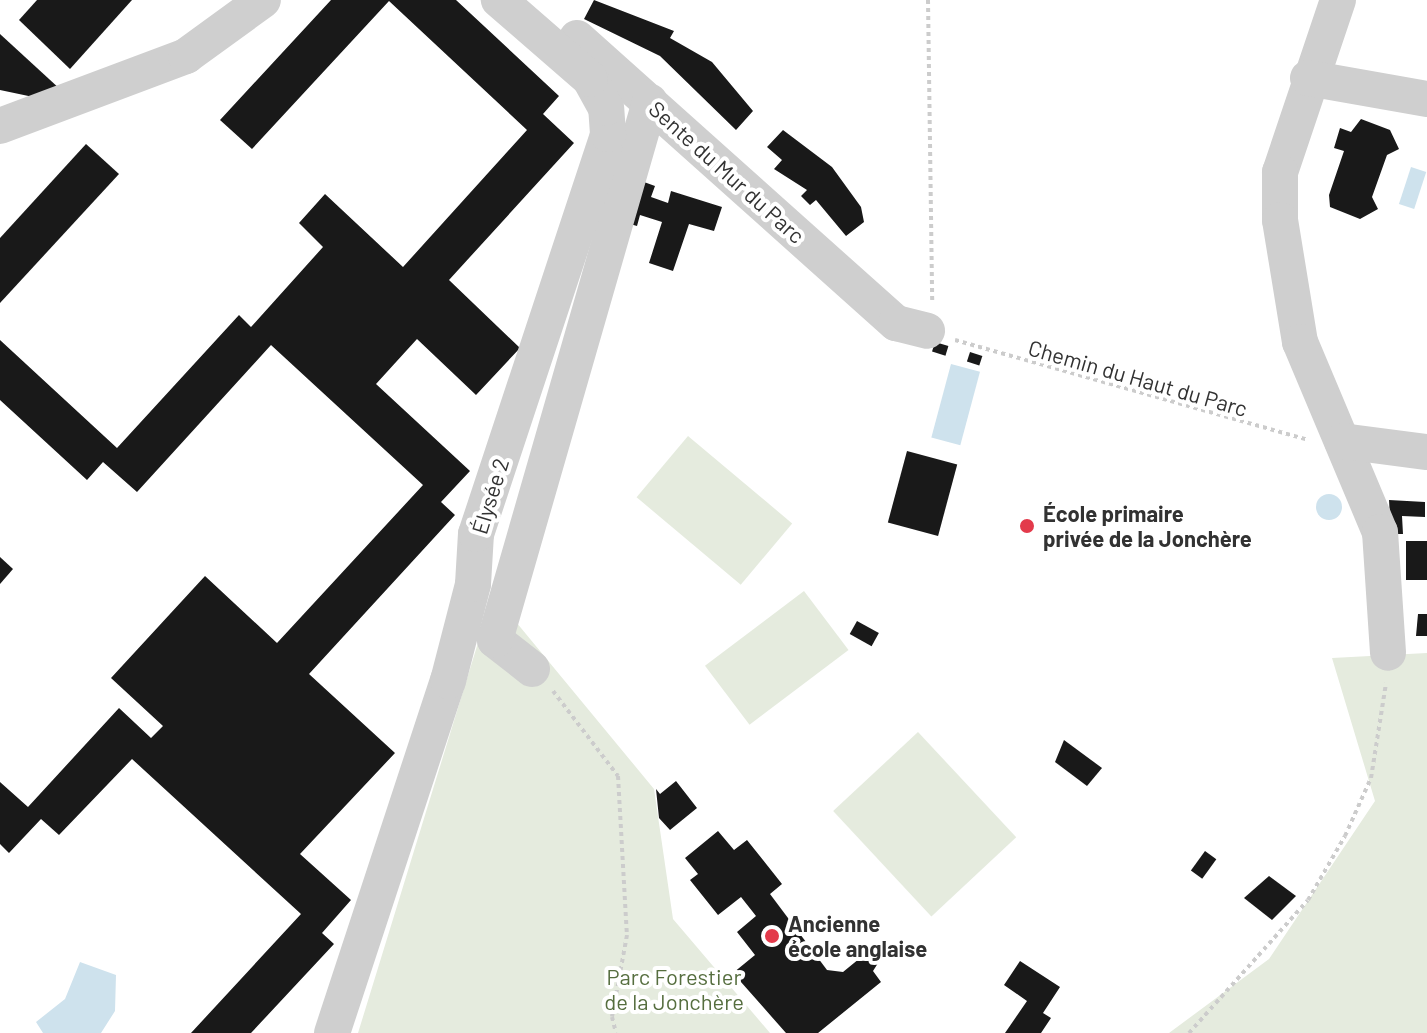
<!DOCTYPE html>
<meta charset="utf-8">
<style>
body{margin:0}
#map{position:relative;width:1427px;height:1033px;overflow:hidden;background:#fff;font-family:Barlow,sans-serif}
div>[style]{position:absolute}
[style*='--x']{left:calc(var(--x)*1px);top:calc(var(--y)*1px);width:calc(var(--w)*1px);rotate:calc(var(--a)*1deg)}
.green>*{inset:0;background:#e5ebde;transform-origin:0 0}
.water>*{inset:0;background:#cee2ed;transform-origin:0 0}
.round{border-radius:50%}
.building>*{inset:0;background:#191919;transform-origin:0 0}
.path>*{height:4px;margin-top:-2px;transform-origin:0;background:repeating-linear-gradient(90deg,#ccc 0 4px,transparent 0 8px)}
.minor>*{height:36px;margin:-18px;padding:0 18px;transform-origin:18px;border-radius:18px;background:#cfcfcf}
.dots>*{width:22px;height:22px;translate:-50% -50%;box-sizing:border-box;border:4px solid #fff;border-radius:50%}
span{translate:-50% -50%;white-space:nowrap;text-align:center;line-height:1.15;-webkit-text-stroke:8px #fff;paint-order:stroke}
.street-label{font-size:22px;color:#323232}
.poi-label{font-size:22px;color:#323232;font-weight:700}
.left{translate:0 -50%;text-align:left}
.park-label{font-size:22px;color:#566e3f}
</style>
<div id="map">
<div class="green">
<i style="left:688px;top:436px;width:136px;height:80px;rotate:40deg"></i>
<i style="left:804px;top:591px;width:74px;height:124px;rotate:53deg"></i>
<i style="clip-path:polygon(493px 594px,654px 789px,673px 919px,770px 1033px,358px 1033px)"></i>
<i style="clip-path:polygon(1427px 653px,1427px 1033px,1169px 1033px,1269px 959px,1375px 801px,1332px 658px)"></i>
<i style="left:918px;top:732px;width:144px;height:116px;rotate:47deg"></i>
</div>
<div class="water">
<i style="left:1411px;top:167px;width:16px;height:39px;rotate:18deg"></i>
<i style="left:951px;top:364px;width:30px;height:76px;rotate:15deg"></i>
<i class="round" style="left:1316px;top:494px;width:26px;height:26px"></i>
<i style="clip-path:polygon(80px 962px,116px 975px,115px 1011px,101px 1033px,43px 1033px,36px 1022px,65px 999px)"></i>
</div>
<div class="building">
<i style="clip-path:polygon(37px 0,132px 0,70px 69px,19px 20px)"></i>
<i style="clip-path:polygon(331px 0,456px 0,559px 96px,543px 114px,574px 143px,449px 280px,520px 348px,476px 395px,417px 339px,376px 384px,470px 471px,441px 502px,455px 515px,309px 674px,395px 753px,300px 854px,351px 900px,322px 933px,334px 944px,251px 1033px,191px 1033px,301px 914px,132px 759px,59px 835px,41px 819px,9px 853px,0 844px,0 782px,28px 807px,119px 708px,151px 738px,163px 726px,111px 678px,205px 576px,277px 643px,423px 485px,271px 345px,137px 492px,103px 462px,87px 480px,0 400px,0 340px,117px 448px,239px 315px,251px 327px,323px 247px,299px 223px,325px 194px,403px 267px,527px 130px,389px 1px,252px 149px,220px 120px)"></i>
<i style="clip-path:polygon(594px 0,674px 31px,670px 38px,712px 62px,753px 111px,736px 130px,660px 56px,584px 19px)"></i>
<i style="clip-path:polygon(0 34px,61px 90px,38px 98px,0 90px)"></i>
<i style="clip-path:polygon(1361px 119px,1390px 130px,1399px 149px,1387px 155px,1372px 197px,1378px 209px,1360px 219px,1330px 207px,1329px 195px,1344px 151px,1334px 148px,1340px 128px,1351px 132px)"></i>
<i style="clip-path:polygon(783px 130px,832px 167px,861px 207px,864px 222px,846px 236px,816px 200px,810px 205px,801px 196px,807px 190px,774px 169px,782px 160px,767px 147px)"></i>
<i style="clip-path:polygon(86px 144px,119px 174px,0 303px,0 238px)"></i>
<i style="clip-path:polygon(644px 182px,655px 186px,651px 197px,668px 203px,671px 191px,722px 207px,714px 231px,689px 224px,673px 271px,649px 263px,662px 222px,640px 215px,637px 226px,630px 224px)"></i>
<i style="left:935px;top:342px;width:14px;height:10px;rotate:17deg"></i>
<i style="left:970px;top:352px;width:13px;height:10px;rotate:18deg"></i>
<i style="left:907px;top:451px;width:52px;height:74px;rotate:15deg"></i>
<i style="clip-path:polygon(1389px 500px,1425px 502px,1425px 517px,1402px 516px,1403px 534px,1391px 534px)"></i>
<i style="left:1406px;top:541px;width:21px;height:39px"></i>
<i style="clip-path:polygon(0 557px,13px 569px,0 584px)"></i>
<i style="clip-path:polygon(1418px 614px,1427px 614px,1427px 636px,1416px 636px)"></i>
<i style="left:857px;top:621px;width:25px;height:15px;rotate:29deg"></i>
<i style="clip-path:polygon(1064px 740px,1102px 768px,1087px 786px,1055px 762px)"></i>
<i style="clip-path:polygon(676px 781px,697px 808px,670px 830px,659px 818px,656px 789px,660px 794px)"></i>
<i style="clip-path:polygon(718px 831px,734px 850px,747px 840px,782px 884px,770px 894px,827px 970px,843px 972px,865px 954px,880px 960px,873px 971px,881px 982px,818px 1033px,786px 1033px,733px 973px,755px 955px,737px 932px,756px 916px,741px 897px,718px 915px,690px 880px,698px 874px,685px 858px)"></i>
<i style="left:1205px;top:851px;width:14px;height:24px;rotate:36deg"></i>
<i style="clip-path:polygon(1269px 876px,1296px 896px,1272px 920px,1244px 898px)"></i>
<i style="clip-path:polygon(1020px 961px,1060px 987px,1043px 1013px,1051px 1018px,1041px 1033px,1005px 1033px,1027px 1001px,1004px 985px)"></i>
</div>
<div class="path">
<i style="--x:928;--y:0;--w:300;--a:89.2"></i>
<i style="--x:955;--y:340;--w:367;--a:15.8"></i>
<i style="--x:553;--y:691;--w:107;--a:52.6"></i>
<i style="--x:618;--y:776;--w:159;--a:86.8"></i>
<i style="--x:627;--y:935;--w:83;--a:100.4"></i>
<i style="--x:612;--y:1017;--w:16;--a:76"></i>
<i style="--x:1189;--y:1033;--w:178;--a:-48.2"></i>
<i style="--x:1308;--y:900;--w:74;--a:-60"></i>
<i style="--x:1345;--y:836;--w:64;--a:-65.9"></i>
<i style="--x:1371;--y:778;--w:96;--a:-81"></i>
</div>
<div class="minor">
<i style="--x:1338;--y:0;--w:182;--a:108.6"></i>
<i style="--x:1280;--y:172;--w:48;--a:90"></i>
<i style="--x:1280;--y:220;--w:124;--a:80.7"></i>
<i style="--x:1300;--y:342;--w:206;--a:67.2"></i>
<i style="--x:1380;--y:532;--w:121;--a:86.2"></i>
<i style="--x:577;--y:38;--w:428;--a:41.8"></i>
<i style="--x:896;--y:323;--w:32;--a:14"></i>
<i style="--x:1308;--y:78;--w:121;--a:10"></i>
<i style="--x:0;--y:126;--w:199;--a:-20.6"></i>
<i style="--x:186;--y:56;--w:95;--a:-36"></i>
<i style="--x:1342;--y:441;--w:86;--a:7.4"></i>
<i style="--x:532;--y:669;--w:47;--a:-141.9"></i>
<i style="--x:495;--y:640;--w:560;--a:-73.93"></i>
<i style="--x:332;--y:1033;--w:371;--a:-71.8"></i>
<i style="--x:448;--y:681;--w:100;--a:-75.5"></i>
<i style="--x:473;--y:584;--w:50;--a:-86.6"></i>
<i style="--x:476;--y:534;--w:421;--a:-71.7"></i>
<i style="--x:608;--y:134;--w:26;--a:-94"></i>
<i style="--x:606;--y:108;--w:33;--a:-119"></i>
<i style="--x:590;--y:79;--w:121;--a:-139"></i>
</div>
<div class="dots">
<i style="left:1027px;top:526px;background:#e33a4b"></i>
<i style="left:772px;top:936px;background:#e33a4b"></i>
</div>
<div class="street-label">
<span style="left:727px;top:172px;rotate:42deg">Sente du Mur du Parc</span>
<span style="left:1138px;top:378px;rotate:16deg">Chemin du Haut du Parc</span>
<span style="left:490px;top:496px;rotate:-73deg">Élysée 2</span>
</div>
<div class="poi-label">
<span class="left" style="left:1043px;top:526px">École primaire<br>privée de la Jonchère</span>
<span class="left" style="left:788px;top:936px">Ancienne<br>école anglaise</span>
</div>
<div class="park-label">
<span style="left:674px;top:989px">Parc Forestier<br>de la Jonchère</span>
</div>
</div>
